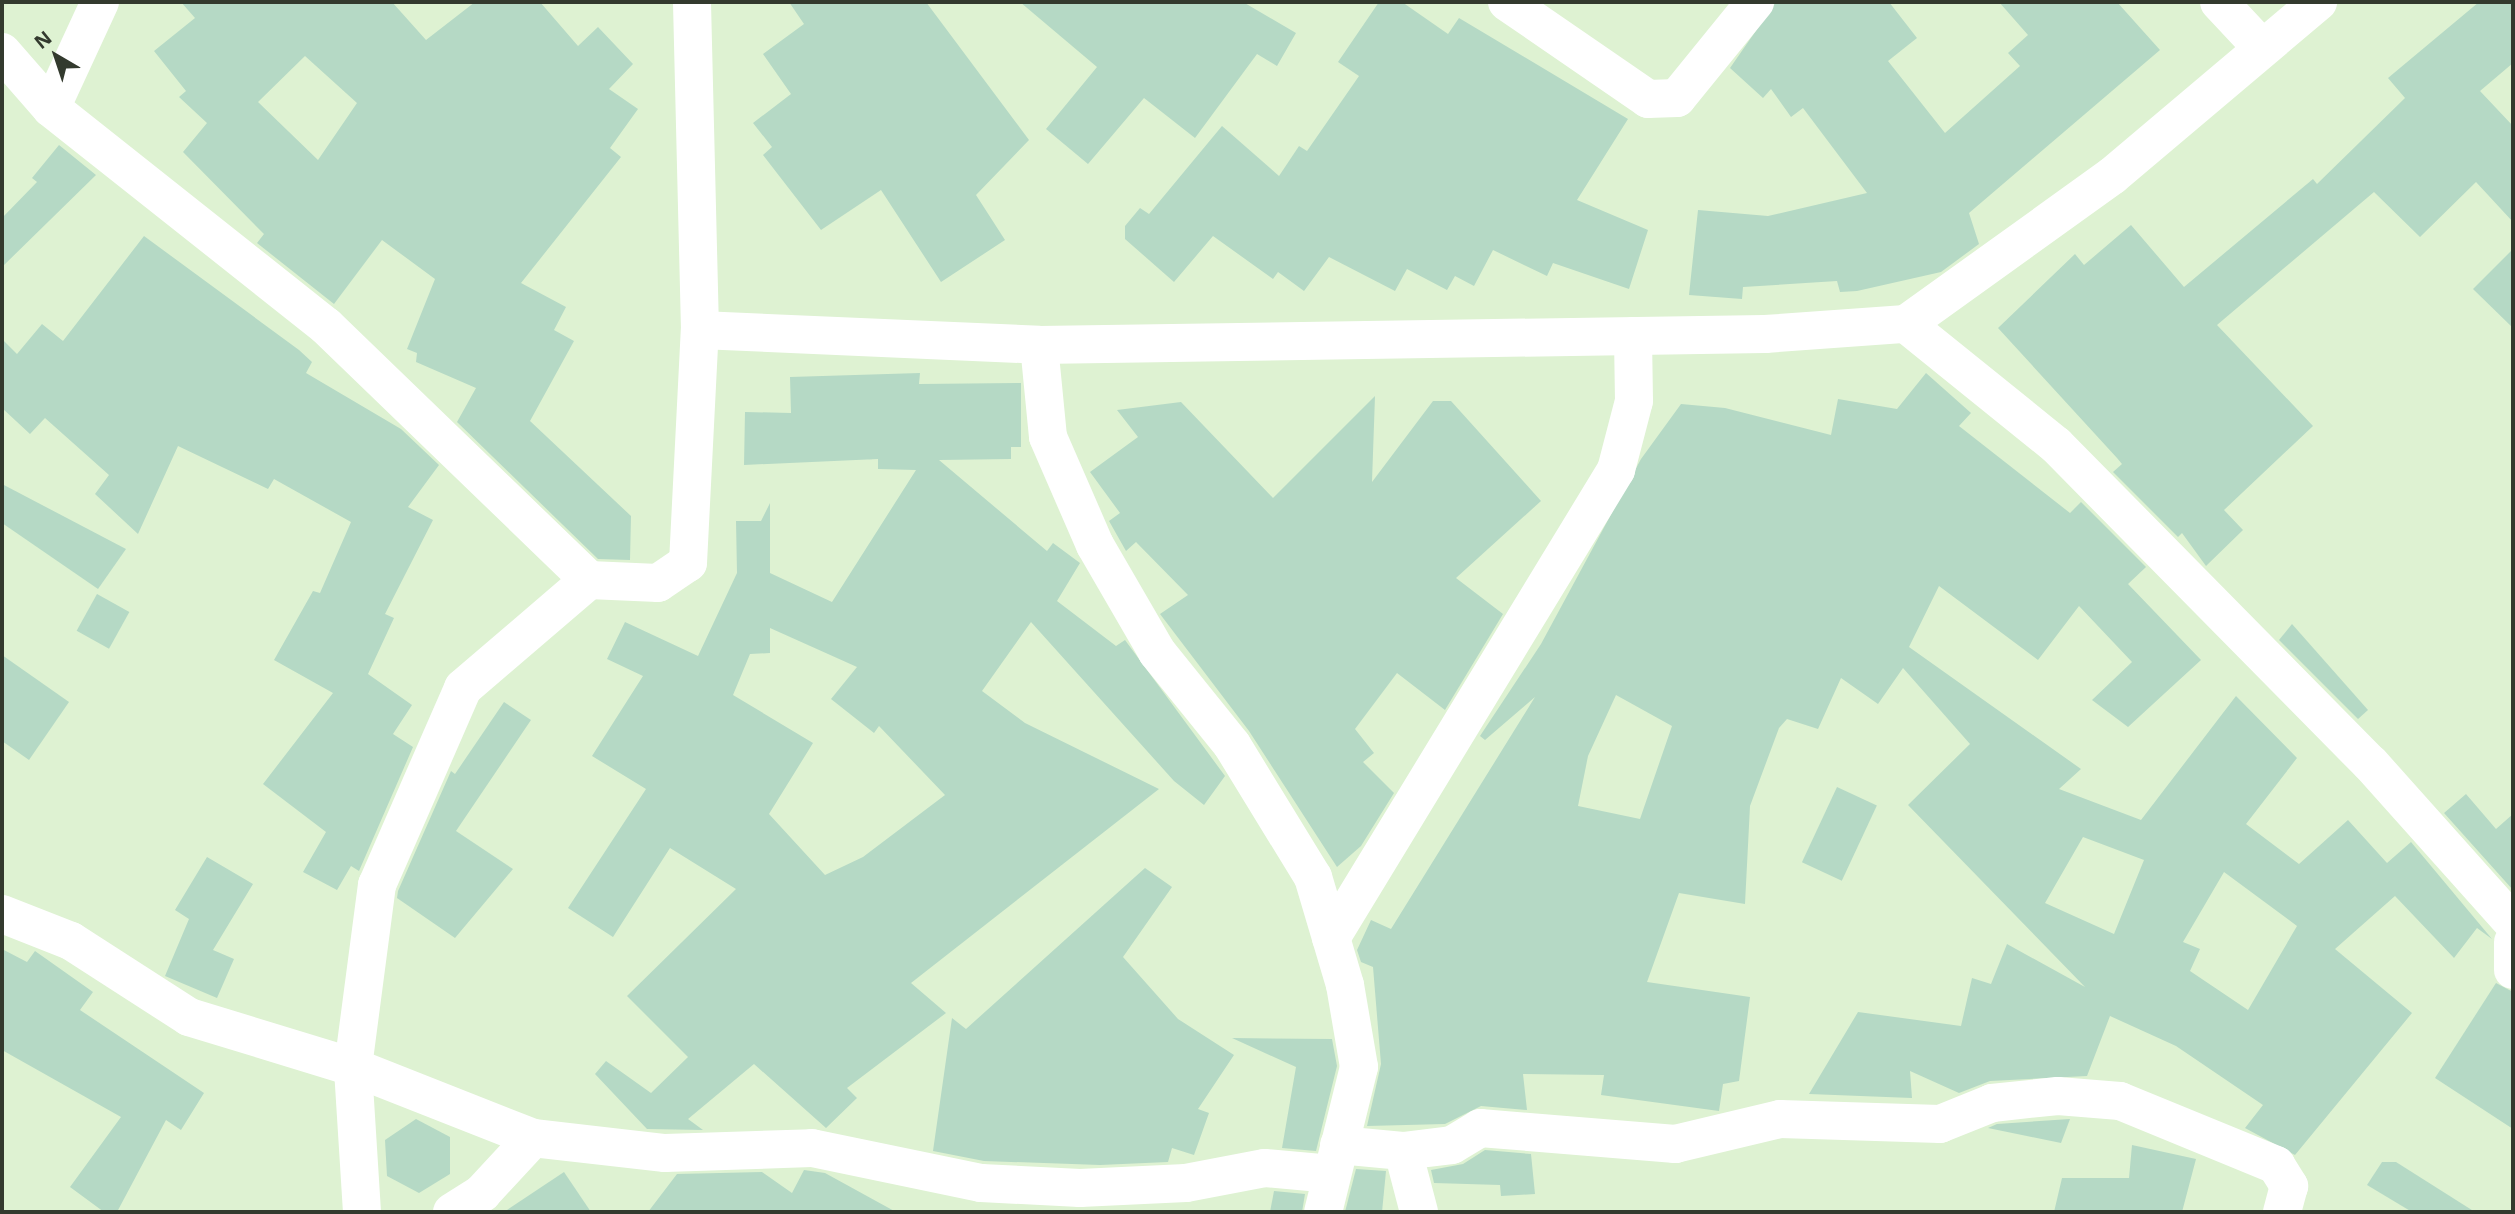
<!DOCTYPE html>
<style>
body{margin:0}
#map{position:relative;width:2515px;height:1214px;overflow:hidden;background:#def2d2;font-family:"Noto Sans",sans-serif}
div>[style]{position:absolute}
[style*='--x']{left:calc(var(--x)*1px);top:calc(var(--y)*1px);width:calc(var(--w)*1px);rotate:calc(var(--a)*1deg)}
.building>*{inset:0;background:#b5d9c5;transform-origin:0 0}
.minor>*{height:38px;margin:-19px;padding:0 19px;transform-origin:19px;border-radius:19px;background:#fff}
span{translate:-50% -50%;white-space:nowrap;text-align:center;line-height:1.15;-webkit-text-stroke:6px #def2d2;paint-order:stroke}
.frame{position:absolute;inset:0;border:4px solid #333a2e;pointer-events:none}
.north{position:absolute;left:21px;top:21px;width:70px;height:70px;-webkit-text-stroke:5px #def2d2;paint-order:stroke;rotate:321deg;font-size:19px;font-weight:700;line-height:28px;text-align:center;color:#333a2e}
.north::after{content:'';display:block;margin:auto;width:24px;height:32px;background:#333a2e;clip-path:polygon(50% 0,100% 100%,50% 72%,0 100%)}
</style>
<div id="map">
<div class="building">
<i style="clip-path:polygon(evenodd,181px 2px,392px 2px,426px 40px,475px 2px,540px 2px,578px 46px,598px 27px,633px 64px,609px 89px,638px 109px,610px 148px,621px 157px,521px 283px,566px 307px,554px 330px,574px 341px,530px 421px,631px 516px,630px 560px,598px 559px,457px 422px,476px 388px,416px 362px,417px 353px,407px 349px,435px 279px,382px 240px,334px 304px,257px 243px,264px 234px,183px 152px,207px 123px,179px 97px,186px 91px,154px 51px,195px 18px,181px 2px,305px 56px,357px 103px,318px 160px,258px 102px,305px 56px)"></i>
<i style="clip-path:polygon(789px 2px,926px 2px,1029px 140px,976px 195px,1005px 240px,941px 282px,881px 190px,821px 230px,763px 155px,772px 147px,753px 123px,791px 94px,763px 54px,804px 24px)"></i>
<i style="clip-path:polygon(1020px 2px,1243px 2px,1296px 33px,1277px 66px,1257px 54px,1195px 138px,1144px 98px,1088px 164px,1046px 129px,1097px 67px)"></i>
<i style="clip-path:polygon(1379px 2px,1402px 2px,1448px 34px,1459px 18px,1628px 119px,1577px 200px,1648px 230px,1629px 289px,1553px 263px,1547px 276px,1493px 250px,1474px 286px,1455px 276px,1447px 290px,1407px 269px,1395px 291px,1329px 257px,1304px 291px,1278px 272px,1273px 279px,1213px 236px,1174px 282px,1125px 239px,1125px 226px,1140px 208px,1149px 214px,1222px 126px,1279px 176px,1299px 146px,1307px 151px,1359px 76px,1338px 62px)"></i>
<i style="clip-path:polygon(1776px 2px,1889px 2px,1917px 38px,1888px 61px,1945px 133px,2020px 66px,2008px 53px,2028px 35px,1999px 2px,2117px 2px,2160px 50px,1969px 213px,1979px 244px,1941px 272px,1857px 291px,1840px 292px,1837px 281px,1743px 287px,1742px 299px,1689px 295px,1698px 210px,1768px 216px,1867px 193px,1803px 108px,1791px 117px,1771px 89px,1763px 98px,1730px 68px)"></i>
<i style="clip-path:polygon(2479px 2px,2513px 2px,2513px 63px,2480px 91px,2513px 126px,2513px 222px,2476px 182px,2420px 237px,2374px 192px,2217px 325px,2313px 426px,2224px 510px,2243px 530px,2206px 566px,2182px 533px,2178px 537px,2113px 472px,2122px 464px,2117px 458px,1998px 328px,2075px 254px,2084px 265px,2131px 225px,2184px 287px,2313px 179px,2317px 184px,2405px 98px,2388px 78px)"></i>
<i style="clip-path:polygon(59px 145px,96px 175px,2px 267px,2px 218px,37px 182px,32px 178px)"></i>
<i style="clip-path:polygon(144px 236px,299px 350px,312px 362px,306px 373px,401px 429px,439px 465px,408px 507px,433px 520px,385px 614px,394px 618px,368px 674px,412px 705px,393px 734px,413px 747px,359px 871px,351px 866px,337px 890px,303px 872px,326px 832px,263px 784px,333px 693px,274px 660px,313px 591px,320px 593px,351px 522px,274px 479px,268px 489px,178px 446px,138px 534px,95px 494px,109px 475px,45px 418px,30px 434px,2px 408px,2px 339px,17px 354px,42px 324px,63px 341px)"></i>
<i style="clip-path:polygon(2513px 249px,2513px 328px,2473px 289px)"></i>
<i style="clip-path:polygon(evenodd,920px 373px,919px 384px,1021px 383px,1021px 447px,1011px 447px,1011px 459px,939px 460px,1047px 551px,1053px 543px,1080px 563px,1057px 601px,1116px 646px,1125px 640px,1225px 776px,1204px 805px,1174px 781px,1031px 622px,982px 691px,1025px 723px,1159px 789px,911px 983px,946px 1013px,847px 1088px,857px 1098px,826px 1128px,754px 1064px,688px 1119px,703px 1130px,647px 1129px,595px 1074px,606px 1061px,651px 1093px,688px 1057px,627px 996px,736px 889px,670px 848px,613px 937px,568px 908px,646px 789px,592px 756px,643px 676px,607px 659px,625px 622px,698px 656px,737px 573px,736px 521px,761px 521px,770px 503px,770px 573px,832px 602px,916px 470px,878px 469px,878px 459px,744px 465px,745px 412px,791px 413px,790px 377px,920px 373px,770px 628px,857px 667px,831px 699px,874px 733px,879px 726px,945px 795px,863px 857px,825px 875px,769px 814px,813px 743px,733px 695px,750px 654px,770px 653px,770px 628px)"></i>
<i style="clip-path:polygon(evenodd,1926px 373px,1971px 413px,1959px 426px,2070px 513px,2081px 502px,2146px 567px,2128px 584px,2201px 660px,2128px 727px,2092px 700px,2132px 662px,2079px 606px,2038px 660px,1939px 586px,1909px 647px,2081px 769px,2059px 789px,2141px 820px,2236px 696px,2297px 758px,2246px 824px,2299px 864px,2348px 820px,2387px 863px,2411px 842px,2492px 939px,2477px 928px,2454px 958px,2395px 896px,2335px 949px,2412px 1013px,2295px 1155px,2245px 1128px,2263px 1105px,2176px 1046px,2110px 1016px,2087px 1076px,1990px 1081px,1959px 1093px,1910px 1071px,1912px 1098px,1809px 1094px,1858px 1012px,1961px 1026px,1972px 978px,1991px 984px,2007px 944px,2085px 987px,1908px 805px,1970px 744px,1903px 668px,1878px 704px,1841px 678px,1818px 729px,1787px 719px,1779px 728px,1750px 806px,1745px 904px,1679px 893px,1647px 982px,1750px 997px,1739px 1081px,1723px 1084px,1719px 1111px,1601px 1095px,1604px 1075px,1523px 1074px,1527px 1110px,1481px 1106px,1445px 1124px,1367px 1126px,1381px 1064px,1373px 967px,1361px 962px,1357px 950px,1371px 920px,1391px 929px,1535px 697px,1485px 740px,1480px 736px,1541px 644px,1641px 459px,1681px 404px,1725px 408px,1831px 435px,1838px 399px,1897px 409px,1926px 373px,1616px 695px,1672px 726px,1640px 819px,1578px 806px,1588px 756px,1616px 695px,1926px 373px,2083px 837px,2144px 860px,2114px 934px,2045px 903px,2083px 837px,1926px 373px,2224px 872px,2297px 926px,2248px 1010px,2190px 971px,2200px 949px,2183px 942px,2224px 872px)"></i>
<i style="clip-path:polygon(1375px 396px,1372px 482px,1433px 401px,1451px 401px,1541px 501px,1456px 578px,1503px 614px,1445px 710px,1397px 673px,1355px 729px,1374px 753px,1363px 762px,1394px 793px,1361px 846px,1337px 867px,1249px 731px,1160px 614px,1188px 595px,1136px 542px,1126px 551px,1109px 521px,1120px 513px,1090px 472px,1138px 437px,1117px 410px,1181px 402px,1273px 498px)"></i>
<i style="clip-path:polygon(2px 484px,126px 549px,98px 589px,2px 523px)"></i>
<i style="left:97px;top:594px;width:37px;height:42px;rotate:29deg"></i>
<i style="clip-path:polygon(2292px 624px,2368px 710px,2358px 719px,2279px 640px)"></i>
<i style="clip-path:polygon(2px 655px,69px 702px,29px 760px,2px 741px)"></i>
<i style="clip-path:polygon(504px 702px,531px 720px,456px 831px,513px 869px,455px 938px,397px 898px,398px 891px,451px 771px,455px 774px)"></i>
<i style="left:1837px;top:787px;width:44px;height:83px;rotate:25deg"></i>
<i style="clip-path:polygon(2466px 794px,2496px 829px,2513px 814px,2513px 890px,2444px 813px)"></i>
<i style="clip-path:polygon(207px 857px,253px 884px,213px 950px,234px 959px,217px 998px,165px 976px,189px 919px,175px 910px)"></i>
<i style="clip-path:polygon(1145px 868px,1172px 887px,1123px 957px,1178px 1019px,1234px 1055px,1198px 1109px,1209px 1113px,1194px 1155px,1172px 1148px,1168px 1162px,1100px 1165px,984px 1161px,933px 1151px,952px 1018px,966px 1029px)"></i>
<i style="clip-path:polygon(2px 949px,27px 962px,35px 951px,93px 992px,80px 1010px,204px 1093px,181px 1130px,166px 1120px,117px 1212px,104px 1212px,70px 1187px,121px 1117px,2px 1050px)"></i>
<i style="clip-path:polygon(2496px 983px,2513px 992px,2513px 1129px,2435px 1078px)"></i>
<i style="clip-path:polygon(1232px 1038px,1332px 1039px,1337px 1066px,1316px 1151px,1282px 1148px,1296px 1067px)"></i>
<i style="clip-path:polygon(416px 1119px,450px 1137px,450px 1174px,419px 1193px,387px 1176px,385px 1140px)"></i>
<i style="clip-path:polygon(2070px 1119px,2061px 1143px,1988px 1128px,1997px 1124px)"></i>
<i style="clip-path:polygon(2132px 1145px,2196px 1159px,2182px 1212px,2054px 1212px,2062px 1178px,2129px 1178px)"></i>
<i style="clip-path:polygon(1485px 1150px,1531px 1154px,1535px 1194px,1501px 1196px,1500px 1185px,1434px 1183px,1431px 1170px,1463px 1164px)"></i>
<i style="clip-path:polygon(2382px 1162px,2396px 1162px,2475px 1212px,2412px 1212px,2367px 1185px)"></i>
<i style="clip-path:polygon(1356px 1169px,1386px 1171px,1382px 1212px,1345px 1212px)"></i>
<i style="clip-path:polygon(804px 1170px,825px 1173px,896px 1212px,648px 1212px,677px 1174px,762px 1172px,792px 1193px)"></i>
<i style="clip-path:polygon(564px 1172px,591px 1212px,504px 1212px)"></i>
<i style="clip-path:polygon(1274px 1191px,1305px 1194px,1302px 1212px,1270px 1212px)"></i>
</div>
<div class="minor">
<i style="--x:1507;--y:2;--w:171;--a:34.5"></i>
<i style="--x:1648;--y:99;--w:29;--a:-2"></i>
<i style="--x:1677;--y:98;--w:124;--a:-50.9"></i>
<i style="--x:2219;--y:2;--w:63;--a:46.9"></i>
<i style="--x:2;--y:52;--w:74;--a:48.8"></i>
<i style="--x:51;--y:108;--w:351;--a:38.4"></i>
<i style="--x:326;--y:326;--w:366;--a:44"></i>
<i style="--x:51;--y:108;--w:117;--a:-65.2"></i>
<i style="--x:1906;--y:324;--w:193;--a:38.9"></i>
<i style="--x:2056;--y:445;--w:447;--a:45.4"></i>
<i style="--x:2370;--y:763;--w:215;--a:48.2"></i>
<i style="--x:700;--y:330;--w:339;--a:2.5"></i>
<i style="--x:1039;--y:345;--w:726;--a:-0.87"></i>
<i style="--x:1765;--y:334;--w:141;--a:-4.1"></i>
<i style="--x:1906;--y:324;--w:254;--a:-35.7"></i>
<i style="--x:2112;--y:176;--w:270;--a:-40.2"></i>
<i style="--x:1039;--y:345;--w:92;--a:84.4"></i>
<i style="--x:1048;--y:437;--w:118;--a:66.5"></i>
<i style="--x:1095;--y:545;--w:124;--a:59.9"></i>
<i style="--x:1157;--y:652;--w:119;--a:51.1"></i>
<i style="--x:1232;--y:745;--w:155;--a:58.5"></i>
<i style="--x:1313;--y:877;--w:113;--a:73.5"></i>
<i style="--x:1345;--y:985;--w:83;--a:80.3"></i>
<i style="--x:1359;--y:1067;--w:149;--a:103.9"></i>
<i style="--x:2;--y:914;--w:74;--a:21.4"></i>
<i style="--x:71;--y:941;--w:140;--a:32.8"></i>
<i style="--x:189;--y:1017;--w:171;--a:17"></i>
<i style="--x:353;--y:1067;--w:193;--a:21.5"></i>
<i style="--x:533;--y:1138;--w:133;--a:6.5"></i>
<i style="--x:665;--y:1153;--w:147;--a:-1.9"></i>
<i style="--x:812;--y:1148;--w:173;--a:11.7"></i>
<i style="--x:981;--y:1183;--w:99;--a:2.9"></i>
<i style="--x:1080;--y:1188;--w:106;--a:-2.7"></i>
<i style="--x:1186;--y:1183;--w:80;--a:-10.8"></i>
<i style="--x:1265;--y:1168;--w:67;--a:5.1"></i>
<i style="--x:1331;--y:938;--w:548;--a:-58.66"></i>
<i style="--x:1616;--y:470;--w:71;--a:-75.4"></i>
<i style="--x:1634;--y:401;--w:65;--a:-90.9"></i>
<i style="--x:2513;--y:942;--w:28;--a:90"></i>
<i style="--x:1339;--y:1145;--w:64;--a:5.4"></i>
<i style="--x:1403;--y:1151;--w:63;--a:75.3"></i>
<i style="--x:1403;--y:1151;--w:49;--a:-7"></i>
<i style="--x:1452;--y:1145;--w:33;--a:-31"></i>
<i style="--x:1480;--y:1128;--w:196;--a:4.7"></i>
<i style="--x:1675;--y:1144;--w:108;--a:-13.4"></i>
<i style="--x:1780;--y:1119;--w:160;--a:1.8"></i>
<i style="--x:1940;--y:1124;--w:56;--a:-22"></i>
<i style="--x:1992;--y:1103;--w:66;--a:-6.1"></i>
<i style="--x:2058;--y:1096;--w:62;--a:4.6"></i>
<i style="--x:2120;--y:1101;--w:169;--a:22.3"></i>
<i style="--x:2276;--y:1165;--w:25;--a:58"></i>
<i style="--x:2289;--y:1186;--w:27;--a:105"></i>
<i style="--x:362;--y:1212;--w:145;--a:-93.6"></i>
<i style="--x:353;--y:1067;--w:184;--a:-82.5"></i>
<i style="--x:377;--y:885;--w:215;--a:-66.4"></i>
<i style="--x:463;--y:688;--w:166;--a:-40.6"></i>
<i style="--x:589;--y:580;--w:69;--a:2.5"></i>
<i style="--x:658;--y:583;--w:36;--a:-34"></i>
<i style="--x:688;--y:563;--w:233;--a:-87.1"></i>
<i style="--x:700;--y:330;--w:328;--a:-91.4"></i>
<i style="--x:452;--y:1212;--w:36;--a:-32"></i>
<i style="--x:482;--y:1193;--w:75;--a:-47.2"></i>
</div>
<div class="frame"></div>
<div class="north">N</div>
</div>
